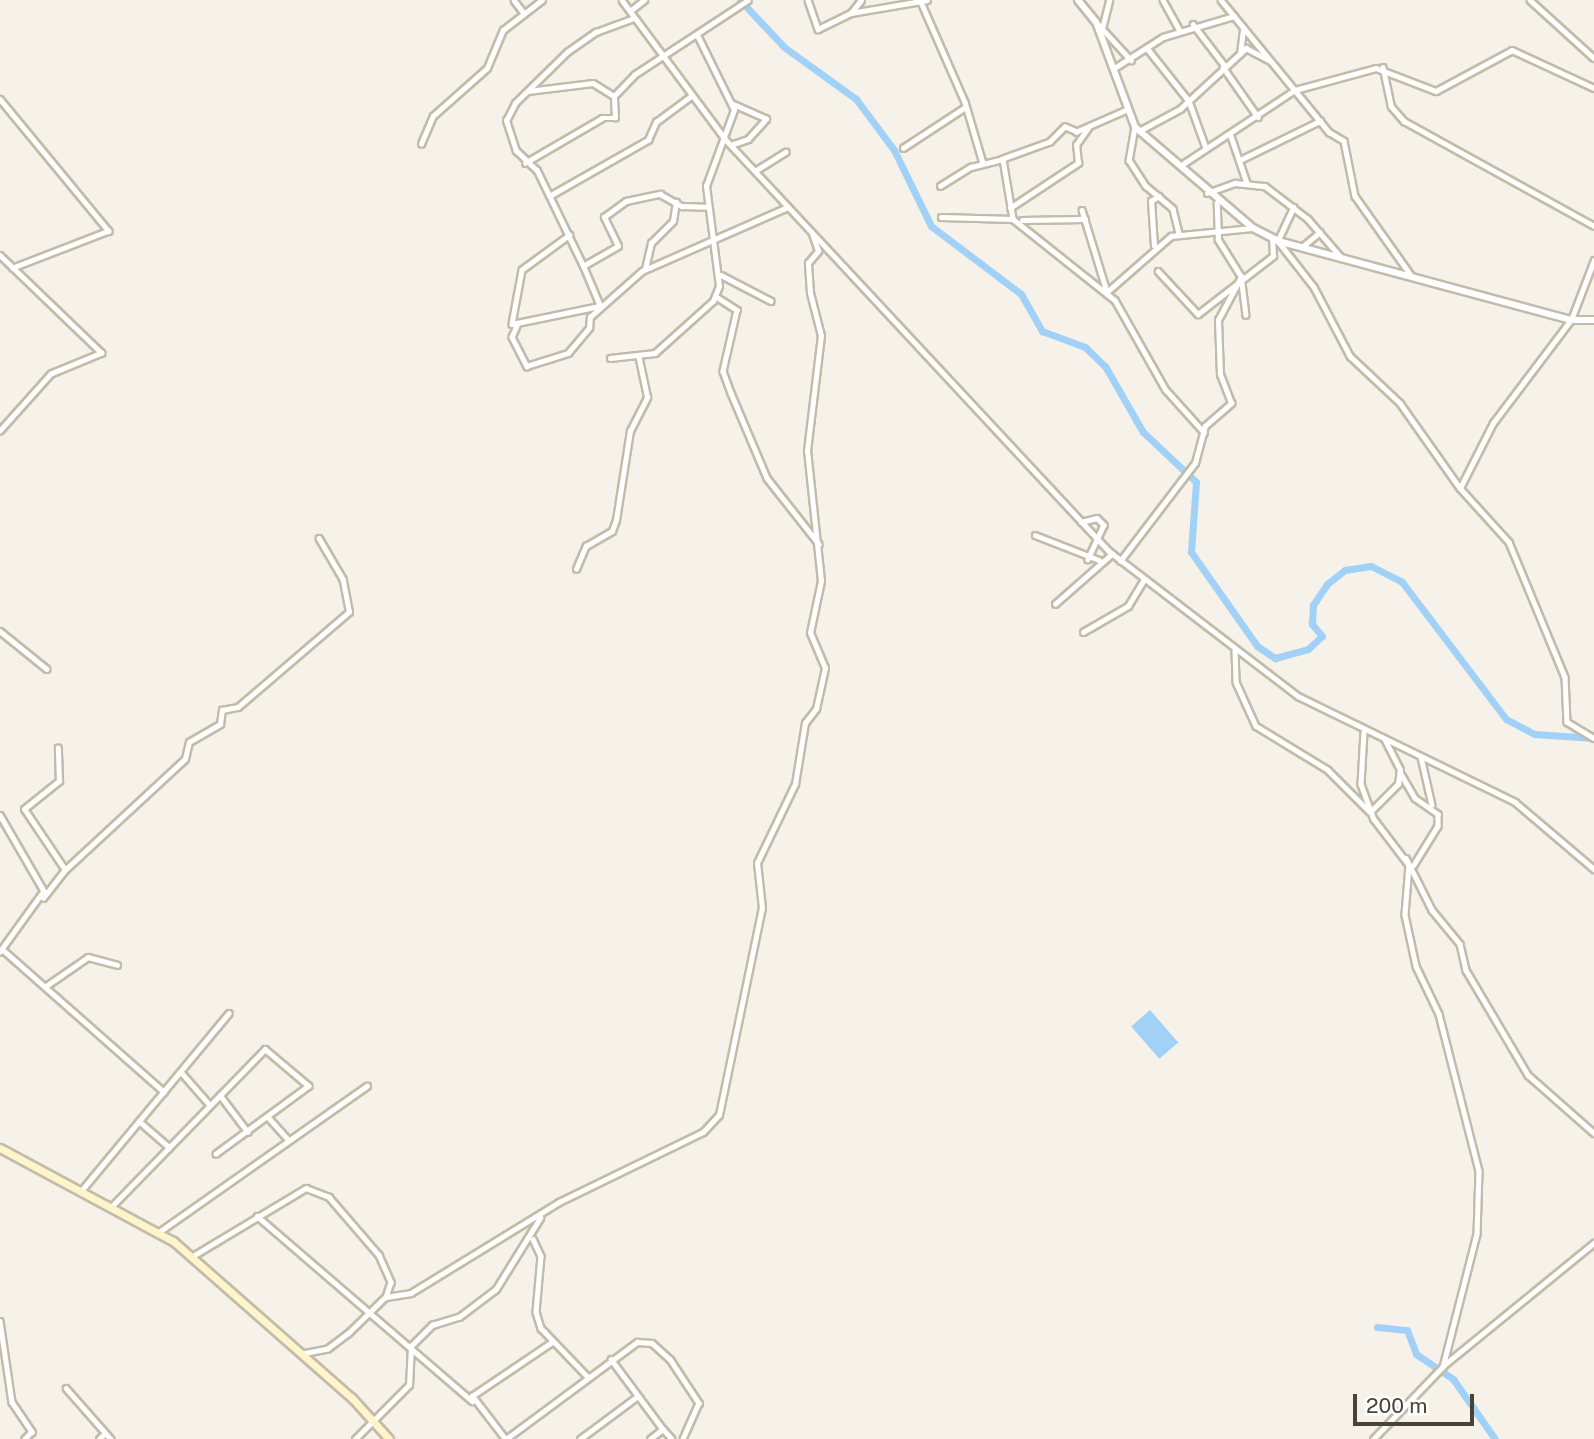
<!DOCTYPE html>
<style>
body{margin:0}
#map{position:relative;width:1594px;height:1439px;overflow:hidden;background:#f6f2e9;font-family:"Public Sans",sans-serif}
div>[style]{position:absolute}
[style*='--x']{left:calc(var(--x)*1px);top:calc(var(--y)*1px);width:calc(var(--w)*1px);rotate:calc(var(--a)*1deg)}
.water>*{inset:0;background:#a1d1f7;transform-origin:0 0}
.river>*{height:7px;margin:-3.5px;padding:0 3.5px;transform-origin:3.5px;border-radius:3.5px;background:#a1d1f7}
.roads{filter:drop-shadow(2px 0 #c2bbaa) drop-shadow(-2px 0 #c2bbaa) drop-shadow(0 2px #c2bbaa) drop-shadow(0 -2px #c2bbaa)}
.minor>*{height:4.5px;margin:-2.25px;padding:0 2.25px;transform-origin:2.25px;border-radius:2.25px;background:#fff}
.tertiary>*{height:6px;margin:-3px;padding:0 3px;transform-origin:3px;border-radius:3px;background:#fff}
.secondary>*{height:7px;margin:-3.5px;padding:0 3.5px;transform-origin:3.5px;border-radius:3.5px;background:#fff4ca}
span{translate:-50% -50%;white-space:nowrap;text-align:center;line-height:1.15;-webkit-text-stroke:5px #fff;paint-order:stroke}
.scale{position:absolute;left:1353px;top:1394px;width:121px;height:32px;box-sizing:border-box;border:4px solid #4b4336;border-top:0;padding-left:9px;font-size:21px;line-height:24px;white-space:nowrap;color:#4b4336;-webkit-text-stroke:5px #fff;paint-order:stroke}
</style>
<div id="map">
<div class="water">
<i style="left:1150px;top:1010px;width:43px;height:25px;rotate:49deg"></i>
</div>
<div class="river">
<i style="--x:740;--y:0;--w:64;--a:46.9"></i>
<i style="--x:784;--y:47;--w:89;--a:35.8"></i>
<i style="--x:856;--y:99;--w:64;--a:53.3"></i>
<i style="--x:894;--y:150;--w:85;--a:64"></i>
<i style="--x:931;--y:226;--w:113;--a:37.1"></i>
<i style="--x:1021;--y:294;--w:43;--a:60.4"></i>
<i style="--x:1042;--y:331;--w:46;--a:20.4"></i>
<i style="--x:1085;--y:347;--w:28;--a:44"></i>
<i style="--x:1105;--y:366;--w:76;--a:60.1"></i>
<i style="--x:1143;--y:432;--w:73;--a:43.3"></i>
<i style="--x:1196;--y:482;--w:70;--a:94.1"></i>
<i style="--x:1191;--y:552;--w:115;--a:54.9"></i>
<i style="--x:1257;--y:646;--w:22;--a:34"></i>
<i style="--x:1275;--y:658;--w:34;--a:-15"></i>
<i style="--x:1308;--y:649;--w:19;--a:-43"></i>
<i style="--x:1322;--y:636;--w:16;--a:-130"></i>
<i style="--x:1312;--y:624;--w:19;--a:-87"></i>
<i style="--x:1313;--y:605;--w:25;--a:-56"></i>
<i style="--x:1327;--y:584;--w:23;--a:-38"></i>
<i style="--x:1345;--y:570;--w:26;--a:-9"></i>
<i style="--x:1371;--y:566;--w:35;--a:27"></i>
<i style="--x:1402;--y:582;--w:172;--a:52.8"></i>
<i style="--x:1506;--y:719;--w:32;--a:28"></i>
<i style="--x:1534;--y:734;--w:60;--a:3.8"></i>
<i style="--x:1377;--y:1327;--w:30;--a:6"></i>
<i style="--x:1407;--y:1330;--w:26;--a:69"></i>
<i style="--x:1416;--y:1354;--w:45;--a:34"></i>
<i style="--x:1453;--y:1379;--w:73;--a:55"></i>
</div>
<div class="roads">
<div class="minor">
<i style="--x:514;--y:0;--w:15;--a:53"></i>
<i style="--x:622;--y:0;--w:174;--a:53.4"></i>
<i style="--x:726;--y:140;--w:562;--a:47.02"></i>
<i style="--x:1109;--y:551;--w:238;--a:37.5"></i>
<i style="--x:1298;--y:696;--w:242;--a:26"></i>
<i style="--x:1515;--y:802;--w:104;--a:40.3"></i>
<i style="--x:808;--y:0;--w:31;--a:71"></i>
<i style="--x:818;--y:29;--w:37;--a:-26"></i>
<i style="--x:851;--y:13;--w:77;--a:-9.7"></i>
<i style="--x:1163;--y:0;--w:35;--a:61"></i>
<i style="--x:1221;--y:0;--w:171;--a:50.7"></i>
<i style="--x:1329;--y:132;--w:17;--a:31"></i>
<i style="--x:1344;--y:141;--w:56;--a:78.7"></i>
<i style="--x:1355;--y:196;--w:97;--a:54.7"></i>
<i style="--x:1530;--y:0;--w:86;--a:42.2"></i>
<i style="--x:921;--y:2;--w:109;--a:66.3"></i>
<i style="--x:965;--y:102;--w:64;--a:73.6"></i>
<i style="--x:630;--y:11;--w:18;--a:-38"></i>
<i style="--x:851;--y:13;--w:16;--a:-52"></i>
<i style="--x:1098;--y:24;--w:49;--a:47.5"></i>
<i style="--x:1193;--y:24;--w:53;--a:52.7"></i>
<i style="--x:1102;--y:29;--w:30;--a:-76"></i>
<i style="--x:1147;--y:48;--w:68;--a:51.6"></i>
<i style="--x:1189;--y:101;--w:50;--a:70.1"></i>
<i style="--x:1240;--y:54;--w:26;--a:-83"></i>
<i style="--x:1223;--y:67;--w:61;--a:55"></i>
<i style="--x:1383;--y:67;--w:40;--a:78"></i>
<i style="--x:1391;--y:106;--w:20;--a:49"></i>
<i style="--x:1404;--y:121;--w:217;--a:28.9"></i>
<i style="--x:1113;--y:69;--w:59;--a:-32.6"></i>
<i style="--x:1163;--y:37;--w:74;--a:-16.5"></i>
<i style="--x:528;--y:91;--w:65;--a:-7"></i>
<i style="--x:593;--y:83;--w:25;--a:32"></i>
<i style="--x:0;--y:99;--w:171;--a:50.5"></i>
<i style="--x:109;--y:231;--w:103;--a:158.9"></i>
<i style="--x:1127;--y:110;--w:55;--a:156.3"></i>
<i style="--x:1077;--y:132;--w:13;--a:-157"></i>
<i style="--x:1065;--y:127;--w:21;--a:135"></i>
<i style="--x:1050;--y:142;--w:50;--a:160.1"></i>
<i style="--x:1003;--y:159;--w:61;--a:80.5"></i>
<i style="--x:1013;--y:219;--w:130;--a:38.5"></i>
<i style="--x:1115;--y:300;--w:103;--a:60.5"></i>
<i style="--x:1166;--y:390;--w:57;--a:47.9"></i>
<i style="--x:1135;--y:127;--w:34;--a:100"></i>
<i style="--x:1129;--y:160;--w:31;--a:57"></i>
<i style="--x:1146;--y:186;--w:35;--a:40"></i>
<i style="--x:1173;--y:209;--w:25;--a:76"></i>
<i style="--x:1139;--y:131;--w:47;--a:-28.2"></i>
<i style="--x:1180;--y:109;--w:90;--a:-42.7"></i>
<i style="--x:1246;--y:48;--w:27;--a:28"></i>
<i style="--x:1231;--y:136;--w:50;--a:71.2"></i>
<i style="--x:421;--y:144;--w:30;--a:-67"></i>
<i style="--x:433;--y:116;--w:72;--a:-41.6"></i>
<i style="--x:487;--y:68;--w:41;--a:-67.2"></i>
<i style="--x:503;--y:30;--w:49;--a:-37.6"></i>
<i style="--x:731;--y:145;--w:18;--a:-19"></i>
<i style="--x:748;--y:139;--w:27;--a:-48"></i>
<i style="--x:766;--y:119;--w:36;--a:-156"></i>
<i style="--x:903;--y:148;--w:73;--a:-33.3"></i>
<i style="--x:1242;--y:159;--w:87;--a:-26"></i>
<i style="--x:525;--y:163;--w:89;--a:-30.3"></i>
<i style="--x:602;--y:118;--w:13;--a:0"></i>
<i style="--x:615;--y:118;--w:22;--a:-93"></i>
<i style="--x:614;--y:96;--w:29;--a:-46"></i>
<i style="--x:634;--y:75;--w:136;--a:-33.3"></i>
<i style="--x:1183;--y:164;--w:134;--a:-33.5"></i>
<i style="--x:1295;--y:90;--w:84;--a:-15.2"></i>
<i style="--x:1376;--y:68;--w:64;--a:21"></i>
<i style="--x:1436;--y:91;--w:86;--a:-28.3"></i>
<i style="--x:1512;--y:50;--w:90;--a:24.9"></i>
<i style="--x:755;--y:171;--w:36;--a:-32"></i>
<i style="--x:940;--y:186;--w:36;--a:-32"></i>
<i style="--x:971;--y:167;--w:33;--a:-14"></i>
<i style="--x:1207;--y:193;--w:30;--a:-20"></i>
<i style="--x:1235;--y:183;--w:30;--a:6"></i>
<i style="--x:1265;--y:186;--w:54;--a:37.5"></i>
<i style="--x:1308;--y:219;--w:49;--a:49.1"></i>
<i style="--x:551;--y:195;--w:112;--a:-29.6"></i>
<i style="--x:648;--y:140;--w:20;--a:-66"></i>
<i style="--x:656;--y:122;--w:44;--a:-36.6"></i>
<i style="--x:1294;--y:207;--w:38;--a:115"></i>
<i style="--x:1278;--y:241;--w:58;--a:52"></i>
<i style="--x:1314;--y:287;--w:78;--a:62.4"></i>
<i style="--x:1350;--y:356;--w:69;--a:43.2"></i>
<i style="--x:1400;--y:403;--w:104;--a:54.8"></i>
<i style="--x:1460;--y:488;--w:73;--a:47.8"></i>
<i style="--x:1509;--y:542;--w:146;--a:67.5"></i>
<i style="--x:1565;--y:677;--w:45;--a:87.5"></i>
<i style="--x:1567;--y:722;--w:31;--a:31"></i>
<i style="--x:1010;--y:208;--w:82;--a:-33.5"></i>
<i style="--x:1078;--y:163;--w:18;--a:-96"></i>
<i style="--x:1076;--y:145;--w:21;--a:-55"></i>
<i style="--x:1082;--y:210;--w:86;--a:73"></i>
<i style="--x:1107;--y:292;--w:85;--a:-41.2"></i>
<i style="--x:1171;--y:236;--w:81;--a:-5.6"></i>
<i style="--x:941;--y:217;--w:72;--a:1.6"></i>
<i style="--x:1022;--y:220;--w:63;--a:-0.9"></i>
<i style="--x:570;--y:235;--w:59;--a:143.9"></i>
<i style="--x:522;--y:270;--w:55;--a:100.5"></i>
<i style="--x:512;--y:324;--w:90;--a:-11.6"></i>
<i style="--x:600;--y:306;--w:43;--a:-113"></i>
<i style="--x:583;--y:266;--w:40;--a:-29.7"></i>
<i style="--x:618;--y:246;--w:32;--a:-116"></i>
<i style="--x:604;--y:217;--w:27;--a:-36"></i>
<i style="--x:626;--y:201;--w:35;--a:-12"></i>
<i style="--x:660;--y:194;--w:25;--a:29"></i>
<i style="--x:682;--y:206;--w:23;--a:2"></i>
<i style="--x:1154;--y:246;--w:45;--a:-93.8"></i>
<i style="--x:1151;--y:201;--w:9;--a:-32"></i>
<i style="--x:1302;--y:247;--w:23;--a:-40"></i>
<i style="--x:0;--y:255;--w:141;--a:43.9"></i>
<i style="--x:102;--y:353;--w:55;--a:157.6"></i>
<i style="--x:51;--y:374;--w:76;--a:131.8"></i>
<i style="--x:583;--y:266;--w:106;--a:-115.8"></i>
<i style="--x:537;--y:171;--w:29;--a:-136"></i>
<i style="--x:516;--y:151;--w:32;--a:-108"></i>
<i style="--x:506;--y:121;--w:20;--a:-63"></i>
<i style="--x:515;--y:103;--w:73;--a:-44.4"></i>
<i style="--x:567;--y:52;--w:35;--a:-35"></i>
<i style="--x:596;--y:32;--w:40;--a:-20.2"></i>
<i style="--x:645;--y:269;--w:27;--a:-77"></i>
<i style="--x:651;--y:243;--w:31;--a:-45"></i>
<i style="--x:673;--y:221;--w:19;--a:-81"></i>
<i style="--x:1158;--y:271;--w:59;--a:47.1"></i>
<i style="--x:1198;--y:314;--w:95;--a:-37.7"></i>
<i style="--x:1273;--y:256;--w:18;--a:-93"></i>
<i style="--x:721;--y:275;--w:56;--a:27.5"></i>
<i style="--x:1242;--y:283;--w:32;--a:83"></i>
<i style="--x:715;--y:296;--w:26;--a:32"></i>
<i style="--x:737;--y:310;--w:63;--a:102.9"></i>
<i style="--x:723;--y:371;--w:23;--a:70"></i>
<i style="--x:731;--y:393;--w:92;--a:67"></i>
<i style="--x:767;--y:478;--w:84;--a:51.8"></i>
<i style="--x:517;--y:326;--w:12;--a:114"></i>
<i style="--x:512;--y:337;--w:33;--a:63"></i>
<i style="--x:527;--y:366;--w:43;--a:-17.6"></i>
<i style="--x:568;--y:353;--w:33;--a:-50"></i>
<i style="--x:589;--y:328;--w:11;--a:-85"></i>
<i style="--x:590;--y:317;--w:69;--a:-41.5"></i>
<i style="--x:642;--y:271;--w:159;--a:-23.7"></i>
<i style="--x:610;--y:358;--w:45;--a:-6.3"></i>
<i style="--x:655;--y:353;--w:78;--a:-41.9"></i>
<i style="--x:713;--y:301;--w:16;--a:-68"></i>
<i style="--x:719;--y:286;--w:101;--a:-97.4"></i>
<i style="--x:706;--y:186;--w:81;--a:-69.8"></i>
<i style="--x:734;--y:110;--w:81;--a:-116.3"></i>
<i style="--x:1460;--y:488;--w:73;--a:-63.1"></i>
<i style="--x:1493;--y:423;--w:129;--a:-52.9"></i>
<i style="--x:1571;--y:320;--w:64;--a:-69"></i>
<i style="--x:1081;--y:522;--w:16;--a:-14"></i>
<i style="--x:1097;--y:518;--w:10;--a:45"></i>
<i style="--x:1104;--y:525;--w:38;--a:115"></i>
<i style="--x:1035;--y:535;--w:69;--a:21.3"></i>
<i style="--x:1120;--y:561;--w:123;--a:-52.6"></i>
<i style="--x:1195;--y:463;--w:38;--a:-75"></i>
<i style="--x:1205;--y:426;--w:35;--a:-41"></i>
<i style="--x:1231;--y:403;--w:30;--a:-111"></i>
<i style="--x:1220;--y:375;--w:55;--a:-92.1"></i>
<i style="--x:1218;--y:320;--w:49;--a:-61.9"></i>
<i style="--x:1241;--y:277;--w:44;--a:-121.9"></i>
<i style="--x:1218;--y:240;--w:37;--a:-92"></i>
<i style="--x:576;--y:569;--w:25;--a:-67"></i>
<i style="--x:586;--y:546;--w:30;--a:-30"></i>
<i style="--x:612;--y:531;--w:12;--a:-70"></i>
<i style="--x:616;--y:520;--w:90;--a:-81.1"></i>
<i style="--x:630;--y:431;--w:38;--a:-63"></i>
<i style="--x:647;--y:397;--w:40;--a:-102"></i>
<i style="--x:1055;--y:604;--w:76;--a:-41.3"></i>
<i style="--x:0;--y:631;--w:60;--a:39"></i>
<i style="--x:1083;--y:632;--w:52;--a:-30"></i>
<i style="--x:1128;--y:606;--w:29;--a:-59"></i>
<i style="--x:1235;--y:650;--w:32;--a:88"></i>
<i style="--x:1236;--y:682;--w:48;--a:65.6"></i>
<i style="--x:1256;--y:726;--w:84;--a:31.4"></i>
<i style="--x:1328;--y:770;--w:59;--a:45"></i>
<i style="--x:1370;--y:812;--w:40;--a:-45"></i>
<i style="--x:1398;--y:784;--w:14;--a:-82"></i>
<i style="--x:1400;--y:770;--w:34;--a:-117"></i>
<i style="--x:1364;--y:732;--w:52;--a:93.3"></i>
<i style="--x:1361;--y:784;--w:37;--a:70"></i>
<i style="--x:1374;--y:819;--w:58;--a:52.7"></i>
<i style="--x:1409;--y:865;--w:50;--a:94.6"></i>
<i style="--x:1405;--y:915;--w:52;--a:77.8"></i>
<i style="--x:1416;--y:966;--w:53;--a:64.4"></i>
<i style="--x:1439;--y:1014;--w:162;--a:75.7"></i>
<i style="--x:1479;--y:1171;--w:63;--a:91.8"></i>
<i style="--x:1477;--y:1234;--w:137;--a:104.3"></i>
<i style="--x:1443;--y:1367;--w:100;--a:133.8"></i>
<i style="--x:1421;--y:757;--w:49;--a:77.1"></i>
<i style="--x:1400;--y:772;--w:30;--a:60"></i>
<i style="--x:1415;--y:798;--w:28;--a:35"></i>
<i style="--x:1438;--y:814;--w:12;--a:90"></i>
<i style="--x:1438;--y:826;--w:46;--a:121.6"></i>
<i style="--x:0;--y:815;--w:88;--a:59.9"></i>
<i style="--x:44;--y:891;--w:75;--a:125.8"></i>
<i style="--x:1406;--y:858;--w:58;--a:63.4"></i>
<i style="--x:1432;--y:910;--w:44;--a:50.5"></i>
<i style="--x:1460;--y:944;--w:27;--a:77"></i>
<i style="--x:1466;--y:970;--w:122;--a:59.4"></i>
<i style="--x:1528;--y:1075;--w:88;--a:41.3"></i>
<i style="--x:65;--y:870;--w:163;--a:-42.8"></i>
<i style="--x:185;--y:759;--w:17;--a:-77"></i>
<i style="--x:189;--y:742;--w:36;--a:-30"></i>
<i style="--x:220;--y:724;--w:14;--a:-82"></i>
<i style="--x:222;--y:710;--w:16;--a:-11"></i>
<i style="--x:238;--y:707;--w:146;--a:-40.6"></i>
<i style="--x:349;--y:612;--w:33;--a:-101"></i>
<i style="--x:343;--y:580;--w:48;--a:-120.3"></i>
<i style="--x:43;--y:898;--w:36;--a:-52"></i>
<i style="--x:65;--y:870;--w:73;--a:-123.9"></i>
<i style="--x:24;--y:809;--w:45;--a:-38.7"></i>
<i style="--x:59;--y:781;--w:33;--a:-92"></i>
<i style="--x:2;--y:949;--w:216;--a:41.4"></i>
<i style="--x:46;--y:986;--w:51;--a:-34.6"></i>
<i style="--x:88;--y:957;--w:30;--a:15"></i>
<i style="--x:181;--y:1072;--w:44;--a:48.7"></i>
<i style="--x:220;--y:1095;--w:46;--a:52.9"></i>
<i style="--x:268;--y:1117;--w:31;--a:48"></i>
<i style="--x:139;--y:1121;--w:40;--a:41"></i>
<i style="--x:81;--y:1191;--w:231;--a:-50.3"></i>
<i style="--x:112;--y:1206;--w:219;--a:-45.7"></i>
<i style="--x:265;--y:1049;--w:57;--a:40.1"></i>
<i style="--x:309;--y:1086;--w:115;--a:143.8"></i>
<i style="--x:257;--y:1216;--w:284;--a:40.7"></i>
<i style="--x:159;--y:1232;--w:254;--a:-35.1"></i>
<i style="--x:533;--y:1239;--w:19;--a:65"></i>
<i style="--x:541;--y:1256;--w:56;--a:95.1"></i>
<i style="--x:536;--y:1312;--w:17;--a:73"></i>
<i style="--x:541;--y:1328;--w:68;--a:46.2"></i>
<i style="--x:193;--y:1256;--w:132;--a:-31"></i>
<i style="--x:306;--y:1188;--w:25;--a:21"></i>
<i style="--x:329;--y:1197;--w:77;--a:49.2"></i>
<i style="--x:379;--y:1255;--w:30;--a:66"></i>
<i style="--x:391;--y:1282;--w:16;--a:108"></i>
<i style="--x:386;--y:1297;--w:52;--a:135.8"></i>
<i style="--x:349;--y:1333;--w:26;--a:143"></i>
<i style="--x:328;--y:1349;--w:25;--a:169"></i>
<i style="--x:386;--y:1297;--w:25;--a:-9"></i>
<i style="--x:411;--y:1293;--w:174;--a:-31.6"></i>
<i style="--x:559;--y:1202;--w:160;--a:-25.9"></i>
<i style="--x:703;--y:1132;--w:23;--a:-47"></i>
<i style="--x:719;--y:1115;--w:211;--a:-78.3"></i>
<i style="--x:762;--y:908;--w:45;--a:-96.3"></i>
<i style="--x:757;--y:863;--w:88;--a:-64.3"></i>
<i style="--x:795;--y:784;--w:62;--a:-80.7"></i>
<i style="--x:805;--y:723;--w:18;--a:-52"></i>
<i style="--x:816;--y:709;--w:42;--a:-77.6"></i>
<i style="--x:825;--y:668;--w:38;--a:-113"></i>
<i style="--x:810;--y:633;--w:53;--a:-78.1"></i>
<i style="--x:821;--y:581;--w:131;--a:-96.1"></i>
<i style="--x:807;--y:451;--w:116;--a:-83.1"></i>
<i style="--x:821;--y:336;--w:44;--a:-104.3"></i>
<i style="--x:810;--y:293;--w:30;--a:-94"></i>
<i style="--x:808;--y:263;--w:16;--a:-50"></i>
<i style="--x:818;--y:251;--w:18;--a:-109"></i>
<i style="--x:0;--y:1321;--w:82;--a:81.6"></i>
<i style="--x:12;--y:1402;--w:36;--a:56"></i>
<i style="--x:32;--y:1432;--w:10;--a:135"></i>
<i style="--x:611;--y:1359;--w:87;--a:53.4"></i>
<i style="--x:1443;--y:1366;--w:195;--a:-39.2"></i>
<i style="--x:66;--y:1388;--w:68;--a:48.6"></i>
<i style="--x:99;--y:1439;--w:8;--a:-45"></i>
<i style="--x:355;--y:1439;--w:76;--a:-45"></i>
<i style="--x:409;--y:1385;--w:39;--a:-87"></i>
<i style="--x:411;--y:1346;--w:30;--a:-45"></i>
<i style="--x:432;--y:1325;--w:28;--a:-17"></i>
<i style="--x:459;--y:1317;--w:46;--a:-37.1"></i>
<i style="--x:496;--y:1289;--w:84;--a:-58.2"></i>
<i style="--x:505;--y:1439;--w:54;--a:-127.5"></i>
<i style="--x:472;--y:1396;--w:97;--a:-34"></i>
<i style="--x:506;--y:1439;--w:163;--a:-36.5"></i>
<i style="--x:637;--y:1342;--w:15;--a:4"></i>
<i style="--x:652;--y:1343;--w:24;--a:42"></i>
<i style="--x:670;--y:1359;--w:53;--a:56.6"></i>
<i style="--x:699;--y:1403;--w:39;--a:114"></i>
<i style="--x:580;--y:1439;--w:72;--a:-36.6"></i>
<i style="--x:650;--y:1439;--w:16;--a:-38"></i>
<i style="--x:663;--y:1429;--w:13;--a:48"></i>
</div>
<div class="tertiary">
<i style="--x:1078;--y:0;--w:28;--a:51"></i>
<i style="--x:1096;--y:22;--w:112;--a:69.6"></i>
<i style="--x:1135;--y:127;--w:155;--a:40.6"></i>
<i style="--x:1253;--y:228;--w:28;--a:27"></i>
<i style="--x:1278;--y:241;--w:303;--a:15.1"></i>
<i style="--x:1571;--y:320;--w:23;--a:0"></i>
</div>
<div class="secondary">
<i style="--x:0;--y:1148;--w:196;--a:28.3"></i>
<i style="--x:173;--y:1241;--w:238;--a:41.3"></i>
<i style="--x:352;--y:1398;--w:55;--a:47.9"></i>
</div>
</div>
<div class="scale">200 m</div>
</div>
